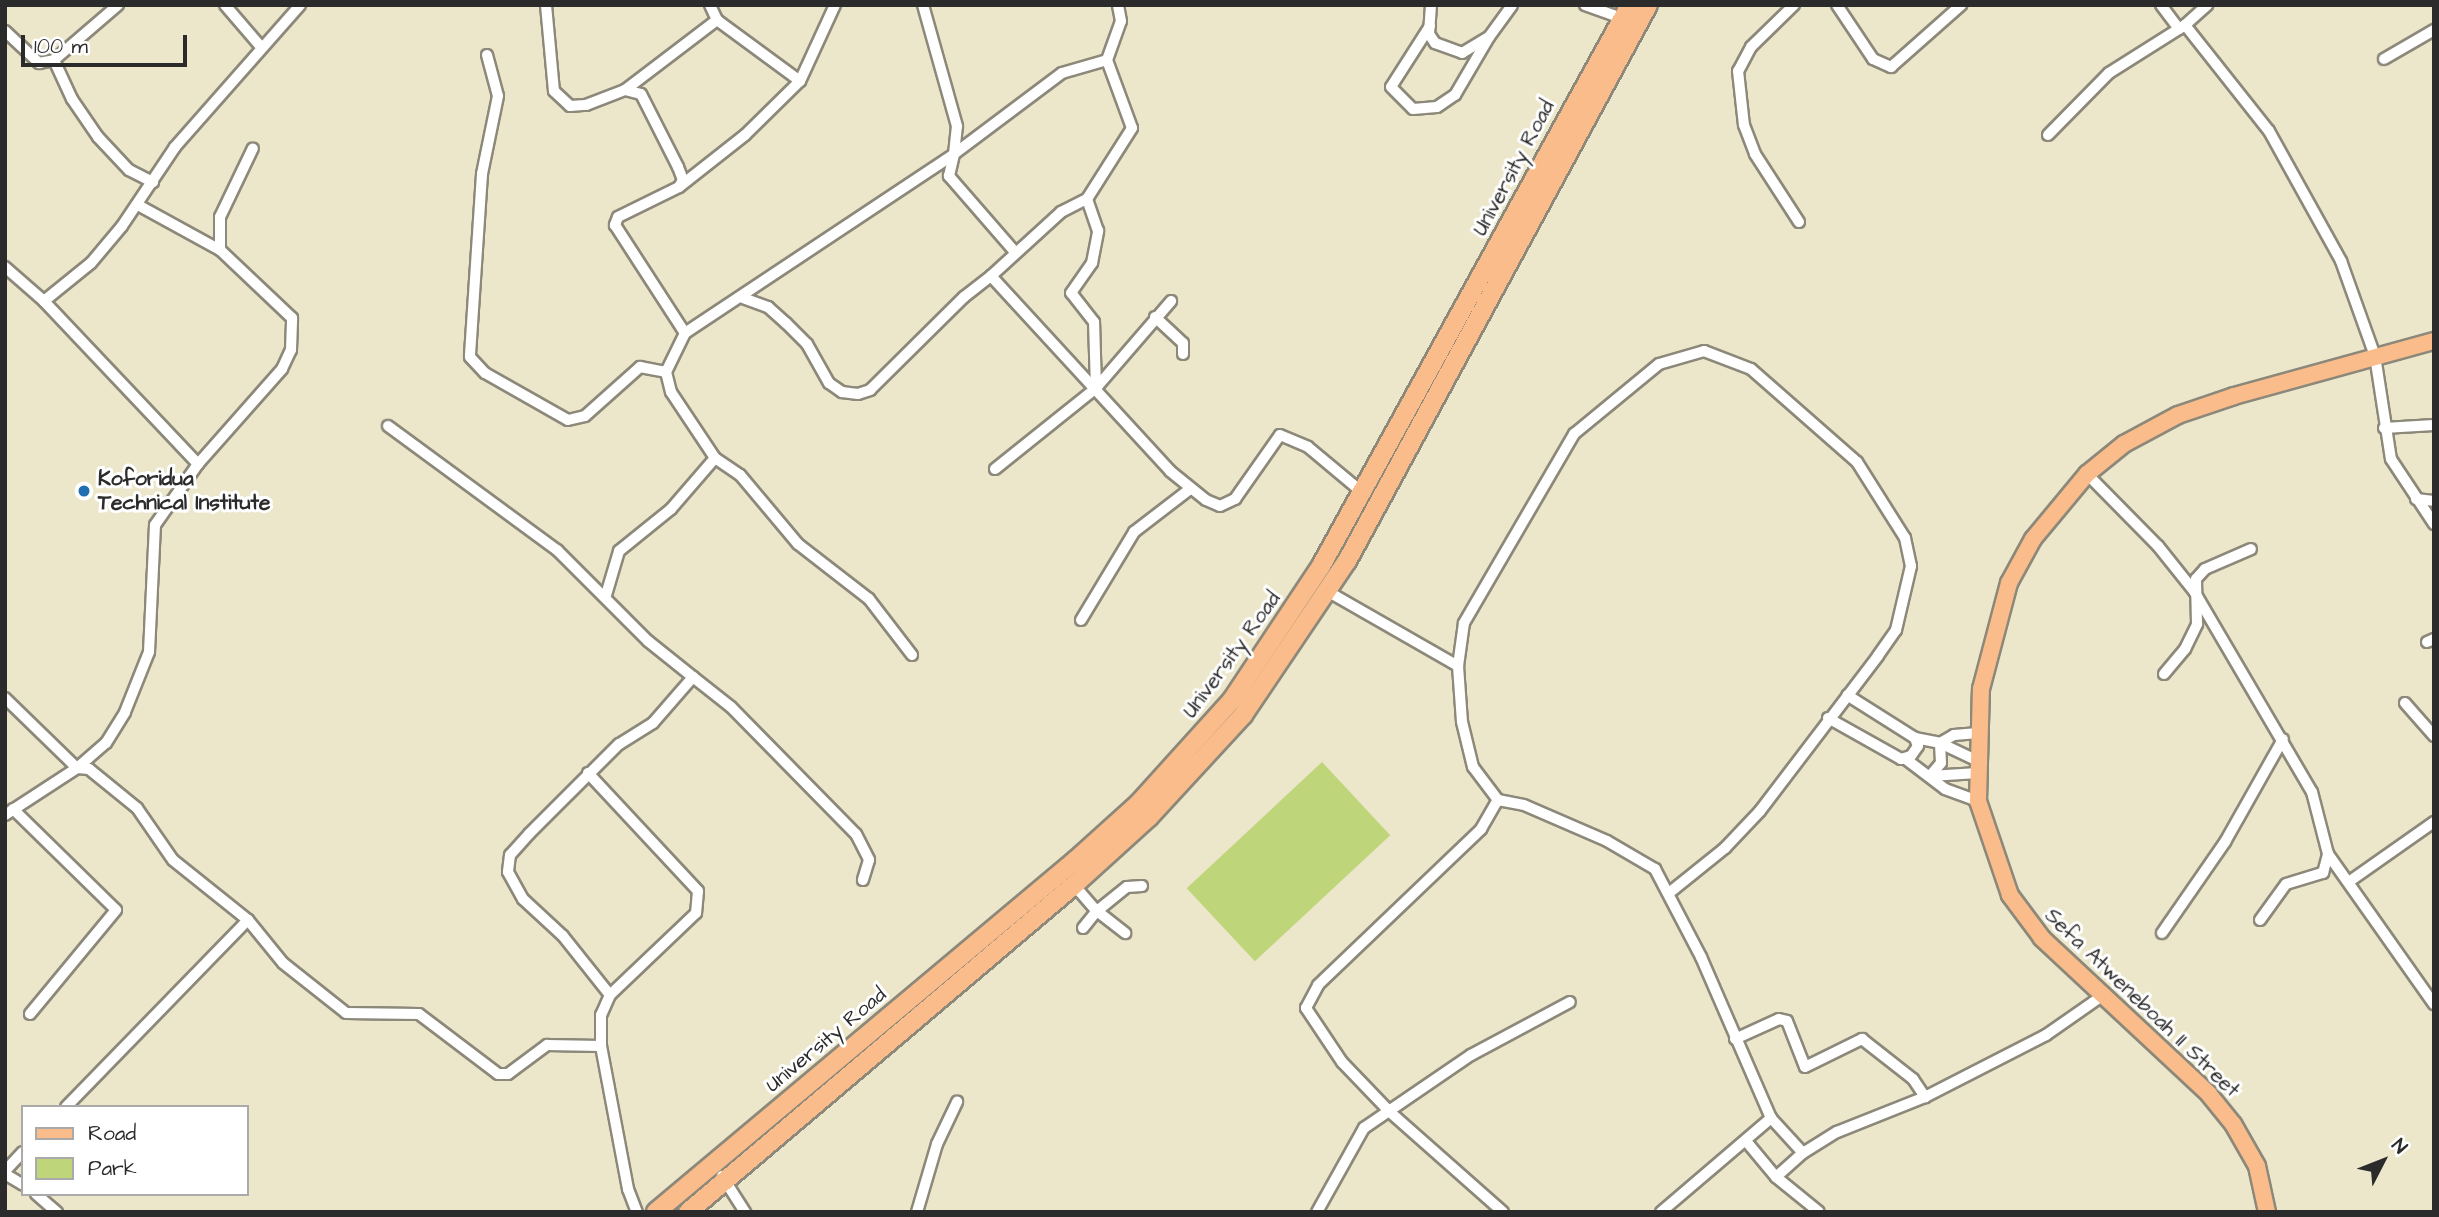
<!DOCTYPE html>
<style>
body{margin:0}
#map{position:relative;width:2439px;height:1217px;overflow:hidden;background:#ece6ca;font-family:"Architects Daughter",sans-serif}
div>[style]{position:absolute}
[style*='--x']{left:calc(var(--x)*1px);top:calc(var(--y)*1px);width:calc(var(--w)*1px);rotate:calc(var(--a)*1deg)}
.green>*{inset:0;background:#bed579;transform-origin:0 0}
.roads{filter:drop-shadow(2px 0 #8c887a) drop-shadow(-2px 0 #8c887a) drop-shadow(0 2px #8c887a) drop-shadow(0 -2px #8c887a)}
.minor>*{height:10px;margin:-5px;padding:0 5px;transform-origin:5px;border-radius:5px;background:#fff}
.primary>*{height:16px;margin:-8px;padding:0 8px;transform-origin:8px;border-radius:8px;background:#f9bc8a}
.trunk>*{height:18px;margin:-9px;padding:0 9px;transform-origin:9px;border-radius:9px;background:#f9bc8a}
.dots>*{width:19px;height:19px;translate:-50% -50%;box-sizing:border-box;border:4px solid #fff;border-radius:50%}
span{translate:-50% -50%;white-space:nowrap;text-align:center;line-height:1.15;-webkit-text-stroke:6px #fff;paint-order:stroke}
.street-label{font-size:21px;color:#2b2b2b}
.poi-label{font-size:21px;color:#2b2b2b;font-weight:700}
.left{translate:0 -50%;text-align:left}
.frame{position:absolute;inset:0;border:7px solid #2b2b2b;pointer-events:none}
.legend{position:absolute;left:21px;top:1105px;width:228px;height:91px;box-sizing:border-box;background:#fff;border:2px solid #aaa;margin:0;padding:9px 12px;list-style:none;font-size:21px;color:#2b2b2b}
.legend li{display:flex;align-items:center;gap:14px;height:35px}
.legend b{width:35px;border:2px solid #aaa}
.north{position:absolute;left:2348px;top:1126px;width:70px;height:70px;-webkit-text-stroke:5px #fff;paint-order:stroke;rotate:48deg;font-size:19px;font-weight:700;line-height:28px;text-align:center;color:#2b2b2b}
.north::after{content:'';display:block;margin:auto;width:24px;height:32px;background:#2b2b2b;clip-path:polygon(50% 0,100% 100%,50% 72%,0 100%)}
.scale{position:absolute;left:21px;top:35px;width:166px;height:32px;box-sizing:border-box;border:4px solid #2b2b2b;border-top:0;padding-left:9px;font-size:21px;line-height:24px;white-space:nowrap;color:#2b2b2b;-webkit-text-stroke:5px #fff;paint-order:stroke}
</style>
<div id="map">
<div class="green">
<i style="left:1322px;top:762px;width:100px;height:185px;rotate:47deg"></i>
</div>
<div class="roads">
<div class="minor">
<i style="--x:118;--y:5;--w:84;--a:139.3"></i>
<i style="--x:54;--y:60;--w:43;--a:65.2"></i>
<i style="--x:72;--y:99;--w:46;--a:55.6"></i>
<i style="--x:98;--y:137;--w:45;--a:46.8"></i>
<i style="--x:129;--y:170;--w:27;--a:27"></i>
<i style="--x:225;--y:5;--w:55;--a:49.4"></i>
<i style="--x:546;--y:5;--w:86;--a:84.7"></i>
<i style="--x:554;--y:91;--w:22;--a:43"></i>
<i style="--x:570;--y:106;--w:16;--a:-4"></i>
<i style="--x:586;--y:105;--w:42;--a:-21"></i>
<i style="--x:625;--y:90;--w:16;--a:14"></i>
<i style="--x:641;--y:94;--w:82;--a:63.1"></i>
<i style="--x:678;--y:167;--w:14;--a:69"></i>
<i style="--x:683;--y:180;--w:8;--a:120"></i>
<i style="--x:679;--y:187;--w:68;--a:153.8"></i>
<i style="--x:618;--y:217;--w:9;--a:111"></i>
<i style="--x:615;--y:225;--w:129;--a:57.1"></i>
<i style="--x:710;--y:5;--w:17;--a:65"></i>
<i style="--x:1431;--y:5;--w:29;--a:94"></i>
<i style="--x:1429;--y:34;--w:11;--a:56"></i>
<i style="--x:1435;--y:43;--w:29;--a:20"></i>
<i style="--x:1462;--y:53;--w:31;--a:-31"></i>
<i style="--x:1489;--y:37;--w:39;--a:-54"></i>
<i style="--x:1585;--y:5;--w:41;--a:19.7"></i>
<i style="--x:1794;--y:5;--w:60;--a:135.7"></i>
<i style="--x:1751;--y:47;--w:27;--a:118"></i>
<i style="--x:1738;--y:71;--w:54;--a:83.7"></i>
<i style="--x:1744;--y:125;--w:31;--a:69"></i>
<i style="--x:1755;--y:154;--w:81;--a:57.1"></i>
<i style="--x:1837;--y:5;--w:65;--a:56.3"></i>
<i style="--x:1873;--y:59;--w:20;--a:24"></i>
<i style="--x:1891;--y:67;--w:94;--a:-41.5"></i>
<i style="--x:2161;--y:5;--w:30;--a:53"></i>
<i style="--x:2185;--y:25;--w:135;--a:51.6"></i>
<i style="--x:2269;--y:131;--w:149;--a:61"></i>
<i style="--x:2341;--y:261;--w:101;--a:70.3"></i>
<i style="--x:2375;--y:356;--w:104;--a:81.2"></i>
<i style="--x:2391;--y:459;--w:78;--a:56.5"></i>
<i style="--x:1430;--y:26;--w:72;--a:122.6"></i>
<i style="--x:1391;--y:87;--w:31;--a:45"></i>
<i style="--x:1413;--y:109;--w:24;--a:-5"></i>
<i style="--x:1437;--y:107;--w:22;--a:-34"></i>
<i style="--x:1455;--y:95;--w:67;--a:-59.6"></i>
<i style="--x:5;--y:31;--w:47;--a:43.3"></i>
<i style="--x:39;--y:63;--w:15;--a:-11"></i>
<i style="--x:487;--y:55;--w:42;--a:75"></i>
<i style="--x:498;--y:96;--w:80;--a:101.6"></i>
<i style="--x:482;--y:174;--w:183;--a:93.8"></i>
<i style="--x:470;--y:357;--w:22;--a:47"></i>
<i style="--x:485;--y:373;--w:95;--a:29.5"></i>
<i style="--x:568;--y:420;--w:17;--a:-13"></i>
<i style="--x:585;--y:416;--w:74;--a:-41.7"></i>
<i style="--x:640;--y:367;--w:26;--a:11"></i>
<i style="--x:2384;--y:59;--w:58;--a:-30.1"></i>
<i style="--x:625;--y:90;--w:116;--a:-37.3"></i>
<i style="--x:717;--y:20;--w:103;--a:36.3"></i>
<i style="--x:2048;--y:135;--w:87;--a:-45.5"></i>
<i style="--x:2109;--y:73;--w:90;--a:-32.3"></i>
<i style="--x:2185;--y:25;--w:30;--a:-42"></i>
<i style="--x:679;--y:187;--w:84;--a:-38.2"></i>
<i style="--x:745;--y:135;--w:77;--a:-44.5"></i>
<i style="--x:800;--y:81;--w:84;--a:-65.3"></i>
<i style="--x:138;--y:205;--w:94;--a:28.8"></i>
<i style="--x:1015;--y:252;--w:101;--a:-131"></i>
<i style="--x:949;--y:176;--w:23;--a:-77"></i>
<i style="--x:954;--y:154;--w:135;--a:-36.9"></i>
<i style="--x:1062;--y:73;--w:47;--a:-16.1"></i>
<i style="--x:5;--y:267;--w:52;--a:41.1"></i>
<i style="--x:991;--y:276;--w:95;--a:-42.4"></i>
<i style="--x:1061;--y:212;--w:29;--a:-27"></i>
<i style="--x:743;--y:298;--w:27;--a:20"></i>
<i style="--x:768;--y:307;--w:24;--a:42"></i>
<i style="--x:786;--y:323;--w:30;--a:45"></i>
<i style="--x:807;--y:344;--w:45;--a:60.6"></i>
<i style="--x:829;--y:383;--w:16;--a:35"></i>
<i style="--x:842;--y:392;--w:16;--a:7"></i>
<i style="--x:858;--y:394;--w:13;--a:-18"></i>
<i style="--x:870;--y:390;--w:132;--a:-44.7"></i>
<i style="--x:964;--y:297;--w:34;--a:-38"></i>
<i style="--x:991;--y:276;--w:265;--a:47.4"></i>
<i style="--x:1170;--y:471;--w:46;--a:38.9"></i>
<i style="--x:1206;--y:500;--w:15;--a:23"></i>
<i style="--x:1220;--y:506;--w:17;--a:-25"></i>
<i style="--x:1235;--y:499;--w:78;--a:-54.9"></i>
<i style="--x:1280;--y:435;--w:30;--a:23"></i>
<i style="--x:1308;--y:447;--w:70;--a:39.8"></i>
<i style="--x:1155;--y:317;--w:38;--a:43"></i>
<i style="--x:1183;--y:343;--w:11;--a:90"></i>
<i style="--x:1096;--y:388;--w:66;--a:-91.7"></i>
<i style="--x:1094;--y:322;--w:37;--a:-128"></i>
<i style="--x:1071;--y:293;--w:37;--a:-55"></i>
<i style="--x:1092;--y:263;--w:33;--a:-79"></i>
<i style="--x:1098;--y:231;--w:34;--a:-109"></i>
<i style="--x:1087;--y:199;--w:84;--a:-57.6"></i>
<i style="--x:1132;--y:128;--w:72;--a:-110.2"></i>
<i style="--x:1107;--y:60;--w:41;--a:-70.3"></i>
<i style="--x:1121;--y:21;--w:16;--a:-101"></i>
<i style="--x:388;--y:426;--w:210;--a:36.3"></i>
<i style="--x:557;--y:550;--w:129;--a:45"></i>
<i style="--x:648;--y:641;--w:58;--a:38.7"></i>
<i style="--x:693;--y:677;--w:61;--a:131"></i>
<i style="--x:653;--y:723;--w:40;--a:148"></i>
<i style="--x:619;--y:744;--w:127;--a:135"></i>
<i style="--x:529;--y:834;--w:28;--a:132"></i>
<i style="--x:510;--y:855;--w:17;--a:97"></i>
<i style="--x:508;--y:872;--w:31;--a:61"></i>
<i style="--x:523;--y:899;--w:54;--a:42.8"></i>
<i style="--x:563;--y:936;--w:75;--a:51.5"></i>
<i style="--x:610;--y:995;--w:22;--a:114"></i>
<i style="--x:601;--y:1015;--w:31;--a:90"></i>
<i style="--x:601;--y:1046;--w:146;--a:79.3"></i>
<i style="--x:628;--y:1189;--w:25;--a:69"></i>
<i style="--x:2384;--y:428;--w:50;--a:-3.4"></i>
<i style="--x:198;--y:464;--w:127;--a:-48.5"></i>
<i style="--x:282;--y:369;--w:21;--a:-65"></i>
<i style="--x:291;--y:350;--w:32;--a:-88"></i>
<i style="--x:292;--y:318;--w:99;--a:-136.6"></i>
<i style="--x:220;--y:250;--w:33;--a:-90"></i>
<i style="--x:220;--y:217;--w:76;--a:-64.4"></i>
<i style="--x:995;--y:469;--w:129;--a:-38.7"></i>
<i style="--x:1096;--y:388;--w:115;--a:-49.2"></i>
<i style="--x:2087;--y:474;--w:101;--a:45.4"></i>
<i style="--x:2158;--y:546;--w:58;--a:51.3"></i>
<i style="--x:2194;--y:591;--w:233;--a:59.6"></i>
<i style="--x:2312;--y:792;--w:64;--a:75.5"></i>
<i style="--x:2328;--y:854;--w:184;--a:54.8"></i>
<i style="--x:2416;--y:499;--w:18;--a:6"></i>
<i style="--x:1327;--y:591;--w:151;--a:29.8"></i>
<i style="--x:606;--y:595;--w:46;--a:-73.5"></i>
<i style="--x:619;--y:551;--w:67;--a:-38.9"></i>
<i style="--x:671;--y:509;--w:67;--a:-49.2"></i>
<i style="--x:1081;--y:620;--w:103;--a:-58.9"></i>
<i style="--x:1134;--y:532;--w:71;--a:-37.5"></i>
<i style="--x:2427;--y:642;--w:8;--a:-23"></i>
<i style="--x:912;--y:655;--w:71;--a:-127.5"></i>
<i style="--x:869;--y:599;--w:90;--a:-142.2"></i>
<i style="--x:798;--y:544;--w:90;--a:-130"></i>
<i style="--x:740;--y:475;--w:30;--a:-146"></i>
<i style="--x:715;--y:458;--w:79;--a:-123.7"></i>
<i style="--x:671;--y:392;--w:21;--a:-104"></i>
<i style="--x:666;--y:372;--w:43;--a:-64"></i>
<i style="--x:685;--y:333;--w:323;--a:-33.6"></i>
<i style="--x:954;--y:154;--w:28;--a:-84"></i>
<i style="--x:957;--y:126;--w:126;--a:-105.7"></i>
<i style="--x:2164;--y:674;--w:33;--a:-50"></i>
<i style="--x:2185;--y:649;--w:28;--a:-64"></i>
<i style="--x:2197;--y:624;--w:45;--a:-91.3"></i>
<i style="--x:2196;--y:579;--w:13;--a:-48"></i>
<i style="--x:2205;--y:569;--w:50;--a:-23.5"></i>
<i style="--x:693;--y:677;--w:48;--a:38.3"></i>
<i style="--x:731;--y:707;--w:178;--a:45.5"></i>
<i style="--x:856;--y:834;--w:29;--a:63"></i>
<i style="--x:869;--y:860;--w:21;--a:107"></i>
<i style="--x:5;--y:698;--w:100;--a:44.2"></i>
<i style="--x:77;--y:768;--w:12;--a:5"></i>
<i style="--x:89;--y:769;--w:62;--a:39.1"></i>
<i style="--x:137;--y:808;--w:63;--a:55.3"></i>
<i style="--x:173;--y:860;--w:96;--a:38.7"></i>
<i style="--x:2405;--y:703;--w:44;--a:48.7"></i>
<i style="--x:1828;--y:718;--w:84;--a:29.3"></i>
<i style="--x:1901;--y:759;--w:10;--a:-17"></i>
<i style="--x:1911;--y:756;--w:12;--a:-55"></i>
<i style="--x:1918;--y:746;--w:9;--a:-111"></i>
<i style="--x:1915;--y:738;--w:80;--a:-147.7"></i>
<i style="--x:1915;--y:738;--w:25;--a:11"></i>
<i style="--x:1940;--y:743;--w:42;--a:25.3"></i>
<i style="--x:1940;--y:743;--w:16;--a:-30"></i>
<i style="--x:1954;--y:735;--w:24;--a:-5"></i>
<i style="--x:1907;--y:760;--w:48;--a:37.3"></i>
<i style="--x:1945;--y:789;--w:35;--a:20"></i>
<i style="--x:588;--y:773;--w:161;--a:47"></i>
<i style="--x:698;--y:891;--w:22;--a:95"></i>
<i style="--x:696;--y:913;--w:119;--a:136.4"></i>
<i style="--x:1930;--y:776;--w:48;--a:-3.6"></i>
<i style="--x:1930;--y:776;--w:17;--a:-50"></i>
<i style="--x:1941;--y:763;--w:20;--a:-93"></i>
<i style="--x:1498;--y:800;--w:41;--a:-127.1"></i>
<i style="--x:1473;--y:767;--w:46;--a:-103.7"></i>
<i style="--x:1462;--y:722;--w:56;--a:-94.1"></i>
<i style="--x:1458;--y:666;--w:43;--a:-82.1"></i>
<i style="--x:1464;--y:623;--w:219;--a:-59.8"></i>
<i style="--x:1574;--y:434;--w:110;--a:-39.5"></i>
<i style="--x:1659;--y:364;--w:47;--a:-16.1"></i>
<i style="--x:1704;--y:351;--w:50;--a:21"></i>
<i style="--x:1751;--y:369;--w:141;--a:41.3"></i>
<i style="--x:1857;--y:462;--w:90;--a:57.7"></i>
<i style="--x:1905;--y:538;--w:29;--a:78"></i>
<i style="--x:1911;--y:566;--w:66;--a:103.2"></i>
<i style="--x:1896;--y:630;--w:32;--a:125"></i>
<i style="--x:1878;--y:656;--w:195;--a:127.3"></i>
<i style="--x:1760;--y:811;--w:51;--a:133.4"></i>
<i style="--x:1725;--y:848;--w:72;--a:141.2"></i>
<i style="--x:13;--y:809;--w:144;--a:44.4"></i>
<i style="--x:116;--y:910;--w:135;--a:129.6"></i>
<i style="--x:5;--y:815;--w:86;--a:-33.1"></i>
<i style="--x:77;--y:768;--w:38;--a:-41"></i>
<i style="--x:106;--y:743;--w:36;--a:-58"></i>
<i style="--x:125;--y:712;--w:65;--a:-68.2"></i>
<i style="--x:149;--y:652;--w:127;--a:-87.3"></i>
<i style="--x:155;--y:525;--w:75;--a:-54.8"></i>
<i style="--x:198;--y:464;--w:224;--a:-133.4"></i>
<i style="--x:44;--y:301;--w:60;--a:-39"></i>
<i style="--x:91;--y:263;--w:48;--a:-50"></i>
<i style="--x:122;--y:226;--w:95;--a:-56.1"></i>
<i style="--x:175;--y:147;--w:189;--a:-48.6"></i>
<i style="--x:2350;--y:881;--w:103;--a:-35.1"></i>
<i style="--x:1074;--y:885;--w:35;--a:49"></i>
<i style="--x:1097;--y:911;--w:38;--a:-39"></i>
<i style="--x:1127;--y:887;--w:15;--a:-4"></i>
<i style="--x:2260;--y:920;--w:44;--a:-54.2"></i>
<i style="--x:2286;--y:884;--w:39;--a:-17"></i>
<i style="--x:2323;--y:873;--w:20;--a:-75"></i>
<i style="--x:1083;--y:928;--w:22;--a:-51"></i>
<i style="--x:1097;--y:911;--w:36;--a:38"></i>
<i style="--x:2162;--y:933;--w:111;--a:-55.3"></i>
<i style="--x:2225;--y:842;--w:118;--a:-60.6"></i>
<i style="--x:1735;--y:1039;--w:48;--a:-24.4"></i>
<i style="--x:1779;--y:1019;--w:8;--a:14"></i>
<i style="--x:1787;--y:1021;--w:49;--a:68.6"></i>
<i style="--x:1805;--y:1067;--w:64;--a:-26.2"></i>
<i style="--x:1862;--y:1039;--w:65;--a:38.1"></i>
<i style="--x:1913;--y:1079;--w:22;--a:56"></i>
<i style="--x:66;--y:1107;--w:261;--a:-45.8"></i>
<i style="--x:248;--y:920;--w:55;--a:50.9"></i>
<i style="--x:283;--y:963;--w:80;--a:38.4"></i>
<i style="--x:346;--y:1013;--w:73;--a:0.8"></i>
<i style="--x:419;--y:1014;--w:99;--a:37.2"></i>
<i style="--x:498;--y:1074;--w:10;--a:0"></i>
<i style="--x:508;--y:1074;--w:49;--a:-36.6"></i>
<i style="--x:547;--y:1045;--w:54;--a:1.1"></i>
<i style="--x:1746;--y:1141;--w:47;--a:50.2"></i>
<i style="--x:1776;--y:1177;--w:55;--a:39.1"></i>
<i style="--x:5;--y:1171;--w:26;--a:-47"></i>
<i style="--x:5;--y:1174;--w:21;--a:31"></i>
<i style="--x:722;--y:1176;--w:43;--a:57.4"></i>
<i style="--x:1776;--y:1177;--w:36;--a:-42"></i>
<i style="--x:36;--y:1194;--w:28;--a:41"></i>
<i style="--x:917;--y:1212;--w:71;--a:-73.6"></i>
<i style="--x:937;--y:1144;--w:47;--a:-64.5"></i>
<i style="--x:1317;--y:1212;--w:96;--a:-60.8"></i>
<i style="--x:1364;--y:1128;--w:130;--a:-34.3"></i>
<i style="--x:1471;--y:1055;--w:112;--a:-28.2"></i>
<i style="--x:1503;--y:1212;--w:151;--a:-138.5"></i>
<i style="--x:1390;--y:1112;--w:69;--a:-133.8"></i>
<i style="--x:1342;--y:1062;--w:65;--a:-123.7"></i>
<i style="--x:1306;--y:1008;--w:26;--a:-62"></i>
<i style="--x:1318;--y:985;--w:226;--a:-43.7"></i>
<i style="--x:1481;--y:829;--w:34;--a:-60"></i>
<i style="--x:1498;--y:800;--w:26;--a:11"></i>
<i style="--x:1524;--y:805;--w:90;--a:23.4"></i>
<i style="--x:1607;--y:841;--w:56;--a:30.3"></i>
<i style="--x:1655;--y:869;--w:99;--a:62.4"></i>
<i style="--x:1701;--y:957;--w:176;--a:66.5"></i>
<i style="--x:1771;--y:1118;--w:47;--a:47.6"></i>
<i style="--x:1803;--y:1153;--w:40;--a:-32"></i>
<i style="--x:1837;--y:1132;--w:95;--a:-21.7"></i>
<i style="--x:1925;--y:1097;--w:136;--a:-27.1"></i>
<i style="--x:2046;--y:1035;--w:68;--a:-34.9"></i>
<i style="--x:1661;--y:1212;--w:145;--a:-40.5"></i>
</div>
<div class="primary">
<i style="--x:2267;--y:1212;--w:47;--a:-102.3"></i>
<i style="--x:2257;--y:1166;--w:48;--a:-119.7"></i>
<i style="--x:2233;--y:1124;--w:38;--a:-129"></i>
<i style="--x:2209;--y:1094;--w:229;--a:-137"></i>
<i style="--x:2042;--y:938;--w:54;--a:-126.7"></i>
<i style="--x:2010;--y:895;--w:99;--a:-108.8"></i>
<i style="--x:1978;--y:801;--w:112;--a:-88.5"></i>
<i style="--x:1981;--y:689;--w:110;--a:-75.2"></i>
<i style="--x:2009;--y:583;--w:50;--a:-61.4"></i>
<i style="--x:2033;--y:539;--w:85;--a:-50.3"></i>
<i style="--x:2087;--y:474;--w:48;--a:-39"></i>
<i style="--x:2124;--y:444;--w:61;--a:-28.2"></i>
<i style="--x:2178;--y:415;--w:59;--a:-18.7"></i>
<i style="--x:2234;--y:396;--w:207;--a:-15.4"></i>
</div>
<div class="trunk">
<i style="--x:656;--y:1212;--w:548;--a:-39.97"></i>
<i style="--x:1076;--y:860;--w:84;--a:-42.1"></i>
<i style="--x:1138;--y:804;--w:140;--a:-47.9"></i>
<i style="--x:1232;--y:700;--w:161;--a:-56.4"></i>
<i style="--x:1321;--y:566;--w:640;--a:-61.15"></i>
<i style="--x:688;--y:1212;--w:506;--a:-40.27"></i>
<i style="--x:1074;--y:885;--w:101;--a:-42.2"></i>
<i style="--x:1149;--y:817;--w:139;--a:-47.3"></i>
<i style="--x:1243;--y:715;--w:186;--a:-56"></i>
<i style="--x:1347;--y:561;--w:632;--a:-61.57"></i>
</div>
</div>
<div class="dots">
<i style="left:84px;top:491px;background:#1f6fb2"></i>
</div>
<div class="street-label">
<span style="left:1514px;top:168px;rotate:-62deg">University Road</span>
<span style="left:1232px;top:655px;rotate:-54deg">University Road</span>
<span style="left:2142px;top:1003px;rotate:44deg">Sefa Atweneboah II Street</span>
<span style="left:826px;top:1040px;rotate:-40deg">University Road</span>
</div>
<div class="poi-label">
<span class="left" style="left:98px;top:491px">Koforidua<br>Technical Institute</span>
</div>
<div class="frame"></div>
<ul class="legend">
<li><b style="height:9px;background:#f9bc8a"></b>Road</li>
<li><b style="height:19px;background:#bed579"></b>Park</li>
</ul>
<div class="north">N</div>
<div class="scale">100 m</div>
</div>
